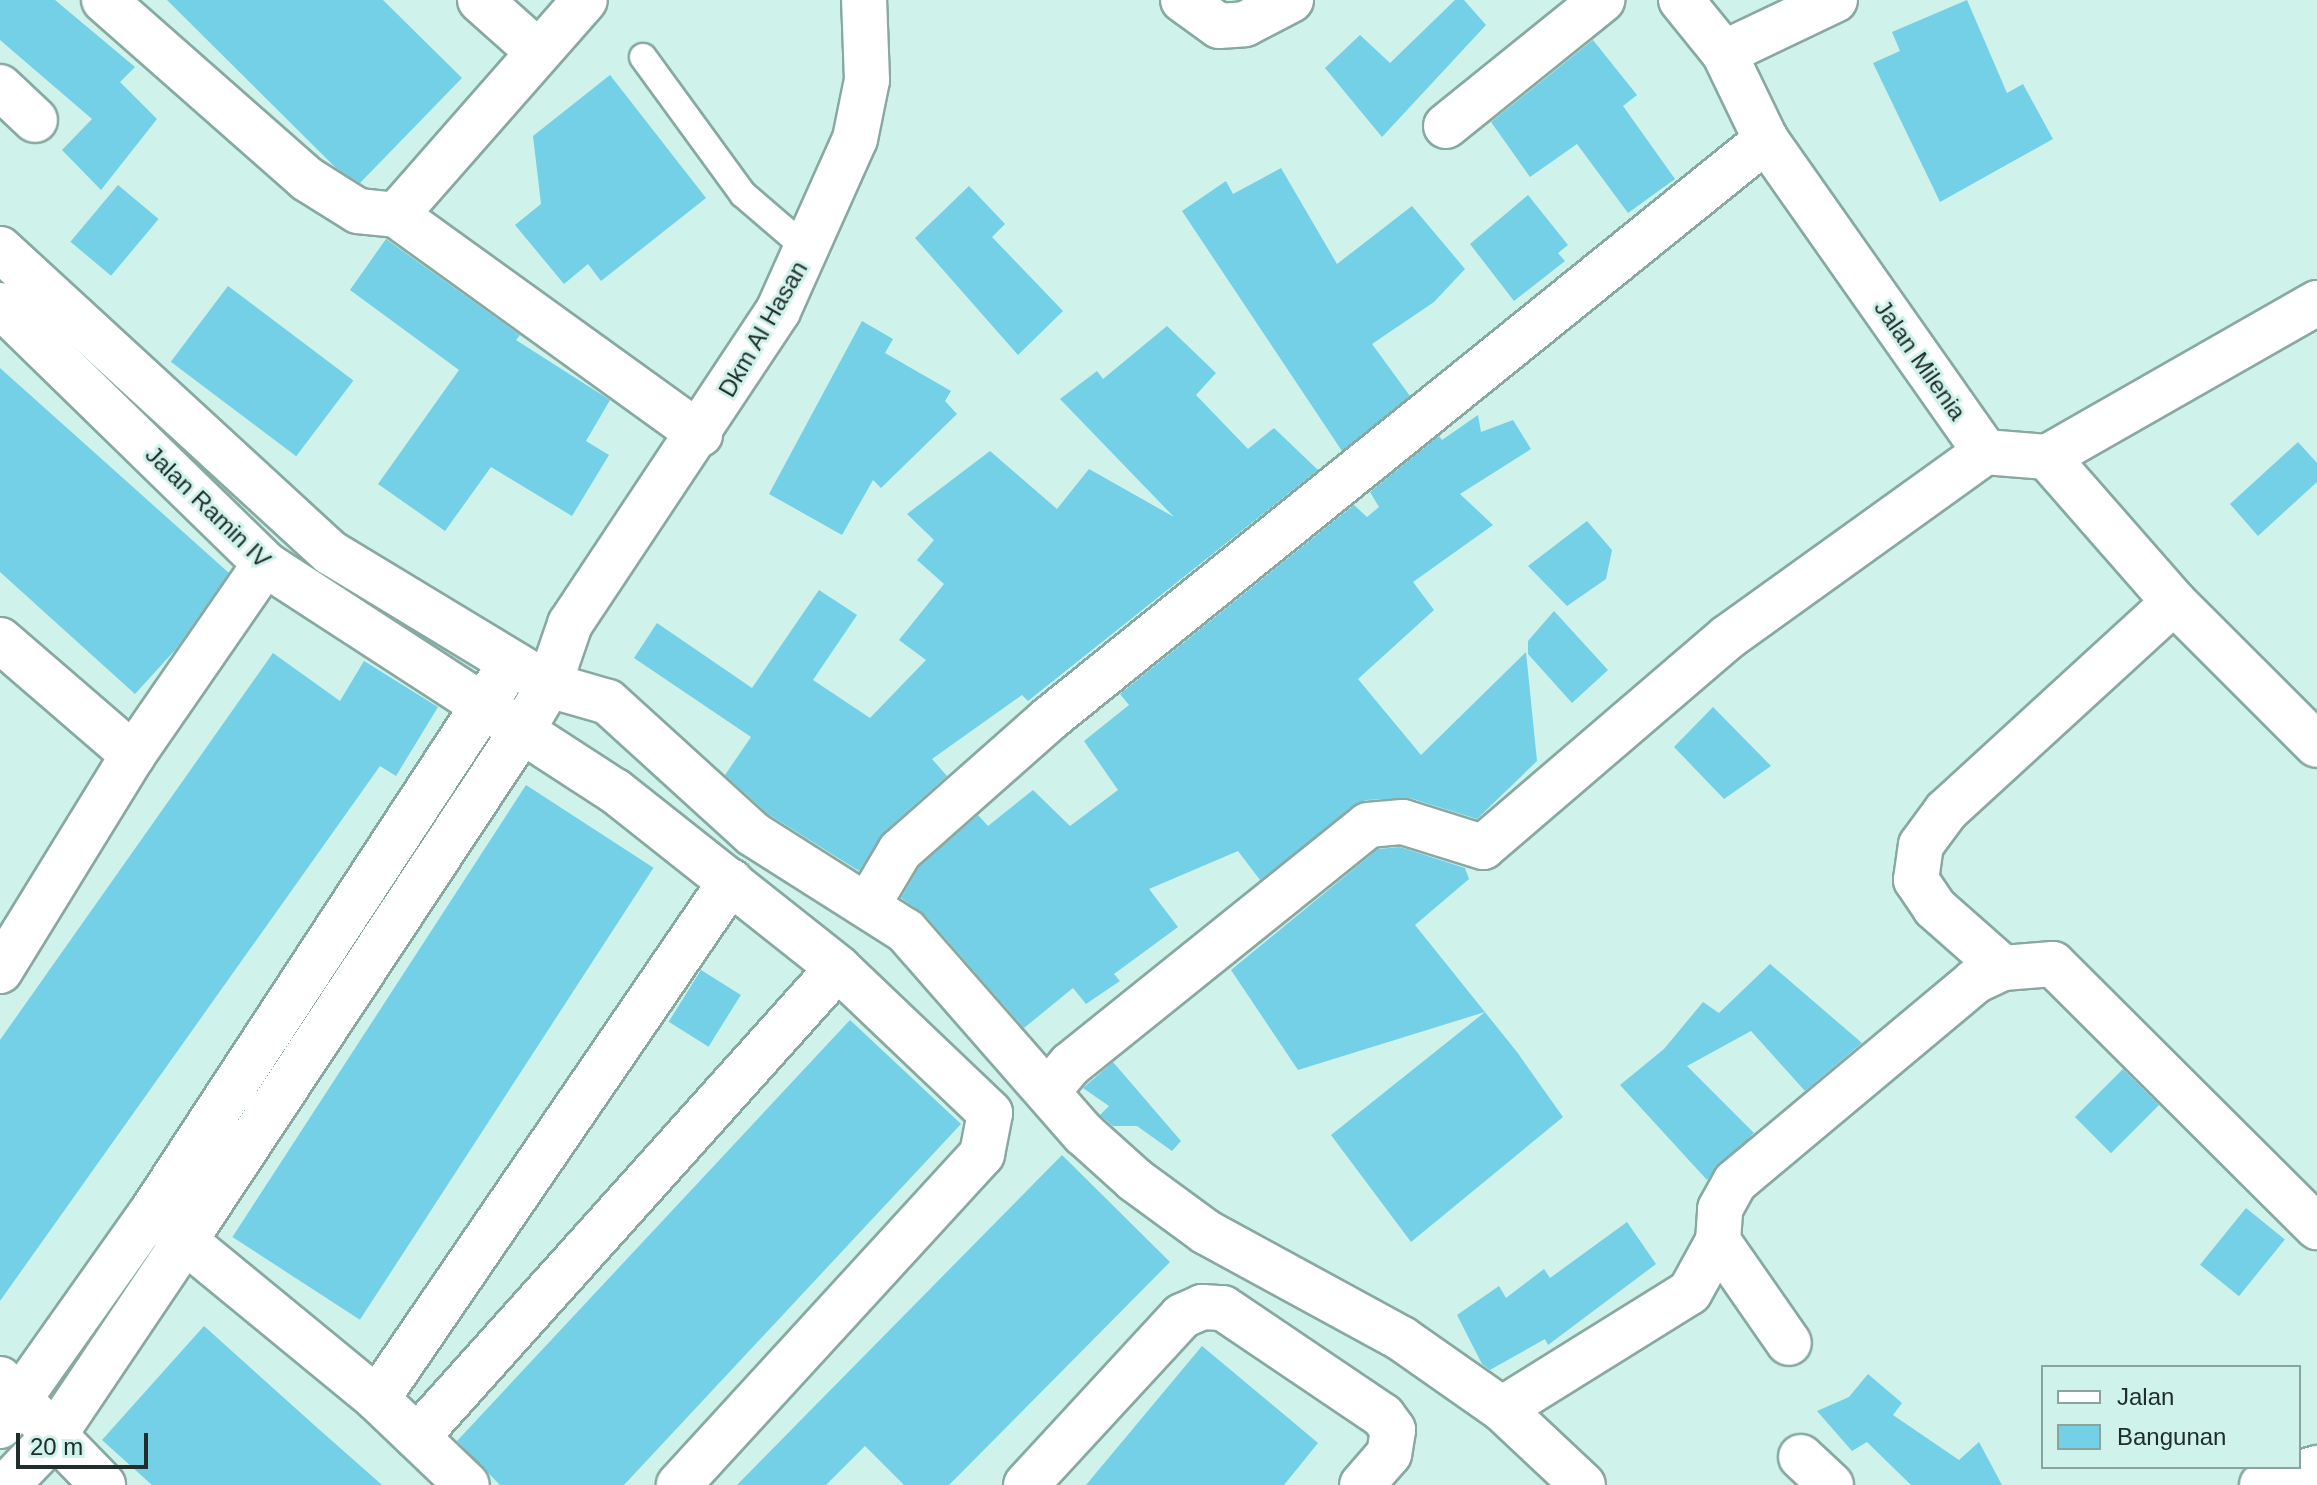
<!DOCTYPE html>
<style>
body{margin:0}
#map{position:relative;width:2317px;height:1485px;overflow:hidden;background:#cff2ea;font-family:Arial,sans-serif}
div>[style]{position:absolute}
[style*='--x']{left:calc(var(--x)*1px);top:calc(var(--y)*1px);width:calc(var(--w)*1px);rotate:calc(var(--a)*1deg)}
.building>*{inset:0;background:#74d0e7;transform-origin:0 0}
.roads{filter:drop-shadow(2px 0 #88a9a2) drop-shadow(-2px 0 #88a9a2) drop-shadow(0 2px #88a9a2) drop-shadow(0 -2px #88a9a2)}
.lane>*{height:26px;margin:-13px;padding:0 13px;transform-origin:13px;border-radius:13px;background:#fff}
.street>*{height:44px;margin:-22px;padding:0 22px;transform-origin:22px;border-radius:22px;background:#fff}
span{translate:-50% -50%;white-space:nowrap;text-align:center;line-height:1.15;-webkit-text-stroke:6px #cff2ea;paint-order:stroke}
.street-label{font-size:24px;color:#202d2a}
.legend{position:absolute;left:2041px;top:1365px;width:260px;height:104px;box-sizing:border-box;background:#cff2ea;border:2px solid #89a39d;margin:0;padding:10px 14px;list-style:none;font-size:24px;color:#202d2a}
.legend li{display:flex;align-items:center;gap:16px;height:40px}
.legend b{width:40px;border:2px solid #89a39d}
.scale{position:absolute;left:16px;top:1433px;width:132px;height:36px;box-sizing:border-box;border:4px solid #202d2a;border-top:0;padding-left:10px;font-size:24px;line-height:28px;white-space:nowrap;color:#202d2a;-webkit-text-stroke:6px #cff2ea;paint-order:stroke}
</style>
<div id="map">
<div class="building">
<i style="clip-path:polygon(0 0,55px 0,135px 67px,120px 82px,157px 119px,101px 190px,62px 150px,92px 119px,0 40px)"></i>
<i style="clip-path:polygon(167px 0,383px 0,462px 78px,360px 183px,336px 168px)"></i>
<i style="clip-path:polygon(1455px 0,1464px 0,1486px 25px,1382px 137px,1325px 68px,1360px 35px,1390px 63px)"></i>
<i style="clip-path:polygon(1967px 0,2007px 93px,2023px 84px,2053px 139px,1940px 202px,1873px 63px,1900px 51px,1892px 32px)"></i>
<i style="clip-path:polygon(1593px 40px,1637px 95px,1623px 106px,1675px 179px,1628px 213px,1577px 144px,1530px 177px,1491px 122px)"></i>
<i style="clip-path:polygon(610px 75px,706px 198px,601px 281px,588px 264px,564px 284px,515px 225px,541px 204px,533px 136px)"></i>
<i style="clip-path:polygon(1281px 168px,1337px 264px,1412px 206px,1465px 269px,1434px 302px,1372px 344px,1410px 396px,1342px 451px,1182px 211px,1226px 181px,1233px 194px)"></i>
<i style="left:118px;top:185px;width:53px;height:74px;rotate:40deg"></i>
<i style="clip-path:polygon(969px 186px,1005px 224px,992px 237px,1063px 311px,1018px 355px,915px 238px)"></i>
<i style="clip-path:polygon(1528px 195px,1568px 245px,1558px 253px,1565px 261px,1514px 301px,1470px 244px)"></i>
<i style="clip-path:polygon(386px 239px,520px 335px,516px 340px,610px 400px,586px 441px,609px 455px,572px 516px,491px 467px,445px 531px,378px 484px,459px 370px,350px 290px)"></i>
<i style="left:228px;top:286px;width:157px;height:95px;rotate:37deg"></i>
<i style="clip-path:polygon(862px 321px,893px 339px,885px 353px,951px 391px,945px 401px,957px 414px,881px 488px,873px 480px,842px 535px,769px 494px)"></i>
<i style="clip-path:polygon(1167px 326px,1216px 373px,1196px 395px,1248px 449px,1274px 428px,1318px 470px,1028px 701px,1022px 695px,932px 759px,947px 776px,883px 833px,859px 871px,768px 814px,725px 775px,751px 737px,634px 658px,657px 623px,752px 688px,819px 590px,857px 615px,813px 680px,870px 718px,926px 660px,899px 640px,944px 584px,917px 560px,934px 540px,907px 514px,990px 451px,1057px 509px,1089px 469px,1174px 517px,1060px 399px,1097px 371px,1103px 379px)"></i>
<i style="clip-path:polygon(0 368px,229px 573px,176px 649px,135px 694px,0 572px)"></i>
<i style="clip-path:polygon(1478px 415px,1481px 432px,1513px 420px,1531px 449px,1460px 494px,1493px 525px,1413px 582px,1434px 610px,1358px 679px,1421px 755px,1526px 652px,1537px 761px,1477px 819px,1410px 798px,1366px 800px,1260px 880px,1238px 851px,1149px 889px,1178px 927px,1114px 974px,1120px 981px,1086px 1004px,1073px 988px,1024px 1028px,925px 915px,901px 898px,919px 867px,978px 815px,988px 826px,1033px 790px,1070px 826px,1118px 790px,1084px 741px,1129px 705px,1120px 694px,1354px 505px,1367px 517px,1379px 507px,1370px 492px,1439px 436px,1442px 440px)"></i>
<i style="clip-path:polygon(2298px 442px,2317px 463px,2317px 482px,2258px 536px,2230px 504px)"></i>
<i style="clip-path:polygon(1587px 521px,1612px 550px,1606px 579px,1567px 606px,1528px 566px)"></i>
<i style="clip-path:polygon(1554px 611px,1608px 670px,1572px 703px,1528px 654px,1528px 641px)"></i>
<i style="clip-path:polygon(273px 653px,340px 701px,364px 661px,438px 707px,396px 776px,380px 766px,0 1301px,0 1040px)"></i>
<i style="clip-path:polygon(1713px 707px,1771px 766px,1724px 799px,1674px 747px)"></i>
<i style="left:526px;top:785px;width:152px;height:539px;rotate:33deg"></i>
<i style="clip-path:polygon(1400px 847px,1465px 868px,1469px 879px,1415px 925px,1517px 1052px,1563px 1117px,1411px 1242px,1331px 1135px,1485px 1012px,1298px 1070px,1231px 970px,1378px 849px)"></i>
<i style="clip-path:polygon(1770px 964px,1862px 1043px,1805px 1091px,1751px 1031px,1687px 1066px,1754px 1133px,1707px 1180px,1620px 1085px,1664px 1049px,1703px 1002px,1719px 1013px)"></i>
<i style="left:701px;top:970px;width:47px;height:61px;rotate:32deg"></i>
<i style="clip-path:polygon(850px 1020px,961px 1124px,624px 1485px,500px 1485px,457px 1441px)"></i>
<i style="clip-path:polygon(1113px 1062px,1181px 1141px,1172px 1151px,1137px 1126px,1113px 1126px,1100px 1115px,1109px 1106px,1083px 1088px)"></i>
<i style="left:2123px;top:1069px;width:51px;height:68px;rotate:45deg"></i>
<i style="clip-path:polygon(1062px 1155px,1170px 1262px,949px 1485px,904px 1485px,865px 1446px,826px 1485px,737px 1485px)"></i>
<i style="left:2246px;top:1208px;width:50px;height:73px;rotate:39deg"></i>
<i style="clip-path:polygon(1627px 1222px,1656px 1264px,1548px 1345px,1545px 1339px,1490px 1370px,1482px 1364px,1457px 1315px,1499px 1286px,1506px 1298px,1544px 1269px,1550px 1278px)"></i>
<i style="clip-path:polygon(204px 1326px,313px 1424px,382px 1485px,152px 1485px,102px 1440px)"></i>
<i style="clip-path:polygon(1202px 1346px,1318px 1443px,1284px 1485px,1086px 1485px)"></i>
<i style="clip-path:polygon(1868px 1374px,1902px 1403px,1893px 1415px,1959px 1460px,1979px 1442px,2002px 1485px,1911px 1485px,1867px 1442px,1852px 1451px,1817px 1411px,1849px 1397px)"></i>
</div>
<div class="roads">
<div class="lane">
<i style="--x:643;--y:57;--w:170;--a:53.9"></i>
<i style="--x:743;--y:194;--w:86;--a:40.7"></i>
</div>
<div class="street">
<i style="--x:104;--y:0;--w:271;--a:41.4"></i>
<i style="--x:307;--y:179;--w:60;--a:32.1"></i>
<i style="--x:358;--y:211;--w:38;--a:6"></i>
<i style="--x:396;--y:215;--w:286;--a:-48.7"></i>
<i style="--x:480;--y:0;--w:76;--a:41.8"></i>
<i style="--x:1183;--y:0;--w:44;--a:35.8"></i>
<i style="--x:1219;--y:26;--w:26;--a:-4"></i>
<i style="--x:1245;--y:24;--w:52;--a:-27.6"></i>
<i style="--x:1681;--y:0;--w:68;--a:50.9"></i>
<i style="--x:1835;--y:0;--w:123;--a:154.5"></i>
<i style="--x:1724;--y:53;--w:97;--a:64.2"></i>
<i style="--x:1766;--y:140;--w:381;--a:54.9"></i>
<i style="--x:1985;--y:452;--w:62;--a:4.6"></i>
<i style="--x:2047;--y:457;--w:311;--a:-29.7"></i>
<i style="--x:0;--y:87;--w:48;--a:43.3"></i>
<i style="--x:1446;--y:126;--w:201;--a:-38.9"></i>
<i style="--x:396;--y:215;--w:375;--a:35.8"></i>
<i style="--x:0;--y:249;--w:449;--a:42.6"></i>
<i style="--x:331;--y:553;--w:255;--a:31.2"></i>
<i style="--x:549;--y:685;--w:61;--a:16.1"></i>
<i style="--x:608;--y:702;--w:196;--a:42.3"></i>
<i style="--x:753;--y:834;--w:181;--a:32.4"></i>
<i style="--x:906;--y:931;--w:270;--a:48.8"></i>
<i style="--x:1084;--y:1134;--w:69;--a:42"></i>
<i style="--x:1135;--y:1180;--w:88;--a:36.2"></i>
<i style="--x:1206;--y:1232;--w:223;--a:28.6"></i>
<i style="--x:1402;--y:1339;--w:122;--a:35"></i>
<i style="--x:1502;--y:1409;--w:111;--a:43.2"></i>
<i style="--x:0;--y:305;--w:371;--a:44.3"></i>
<i style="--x:265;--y:564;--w:417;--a:33"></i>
<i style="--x:615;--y:791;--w:285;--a:38.4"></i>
<i style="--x:838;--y:968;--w:210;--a:43.6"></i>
<i style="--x:990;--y:1113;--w:42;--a:101"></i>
<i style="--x:982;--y:1154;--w:449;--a:132.5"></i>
<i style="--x:2047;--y:457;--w:193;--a:48.8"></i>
<i style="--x:2174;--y:602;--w:202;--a:45"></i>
<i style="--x:0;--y:640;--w:176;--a:40.8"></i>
<i style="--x:869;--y:903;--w:61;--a:-59.2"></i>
<i style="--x:900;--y:851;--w:199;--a:-41.5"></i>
<i style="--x:1049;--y:719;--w:922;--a:-38.92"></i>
<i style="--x:2003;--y:968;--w:91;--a:-138.6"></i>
<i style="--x:1935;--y:908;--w:34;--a:-124"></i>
<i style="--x:1916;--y:880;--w:35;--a:-82"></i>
<i style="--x:1921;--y:845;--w:42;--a:-53.7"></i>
<i style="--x:1946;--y:811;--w:309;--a:-42.5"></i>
<i style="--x:0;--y:971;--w:254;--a:-58.4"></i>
<i style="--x:133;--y:755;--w:232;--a:-55.4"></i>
<i style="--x:1048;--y:1091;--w:35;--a:-50"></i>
<i style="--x:1071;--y:1064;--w:381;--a:-38.8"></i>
<i style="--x:1368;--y:825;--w:35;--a:-5"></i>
<i style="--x:1403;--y:822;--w:84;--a:17.4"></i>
<i style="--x:1483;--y:847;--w:323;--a:-40.6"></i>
<i style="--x:1728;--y:637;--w:317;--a:-35.7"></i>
<i style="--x:163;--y:1223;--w:277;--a:39.4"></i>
<i style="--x:377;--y:1399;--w:124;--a:43.7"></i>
<i style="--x:1718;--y:1241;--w:124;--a:55.2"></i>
<i style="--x:0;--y:1379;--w:148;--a:45.8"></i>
<i style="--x:377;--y:1399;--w:627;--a:-55.65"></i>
<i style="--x:1502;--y:1409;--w:221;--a:-31.9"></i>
<i style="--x:1690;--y:1292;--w:58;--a:-61.2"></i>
<i style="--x:1718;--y:1241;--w:32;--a:-86"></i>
<i style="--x:1720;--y:1209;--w:31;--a:-61"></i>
<i style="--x:1735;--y:1182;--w:313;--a:-39.9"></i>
<i style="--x:1975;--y:981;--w:31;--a:-25"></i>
<i style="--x:2003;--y:968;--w:50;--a:-4.6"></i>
<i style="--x:2053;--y:964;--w:373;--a:44.9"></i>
<i style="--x:0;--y:1426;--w:261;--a:-54.7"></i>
<i style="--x:151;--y:1213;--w:633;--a:-56.79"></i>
<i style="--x:417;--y:1437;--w:630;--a:-48.09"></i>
<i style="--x:1801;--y:1457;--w:41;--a:43"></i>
<i style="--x:0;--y:1484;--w:10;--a:-11"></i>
<i style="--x:10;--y:1482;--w:62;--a:-46.3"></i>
<i style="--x:53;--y:1437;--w:235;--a:-56.1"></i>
<i style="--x:184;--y:1242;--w:611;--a:-56.54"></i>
<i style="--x:521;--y:732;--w:55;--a:-59.2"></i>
<i style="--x:549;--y:685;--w:65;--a:-71"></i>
<i style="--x:570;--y:624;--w:376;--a:-56.4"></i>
<i style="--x:778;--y:311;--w:188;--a:-65.9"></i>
<i style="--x:855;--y:139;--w:60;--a:-78.5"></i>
<i style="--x:867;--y:80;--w:80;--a:-92.1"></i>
<i style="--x:1026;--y:1485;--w:230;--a:-47.3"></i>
<i style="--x:1182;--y:1316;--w:22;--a:-24"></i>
<i style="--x:1202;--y:1307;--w:21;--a:3"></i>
<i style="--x:1223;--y:1308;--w:193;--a:34"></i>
<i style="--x:1383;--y:1416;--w:17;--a:54"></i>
<i style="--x:1393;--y:1430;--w:24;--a:99"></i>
<i style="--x:1389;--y:1454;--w:41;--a:131.1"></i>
<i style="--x:2262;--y:1485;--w:58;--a:-17.2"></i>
</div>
</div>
<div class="street-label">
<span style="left:763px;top:329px;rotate:-60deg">Dkm Al Hasan</span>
<span style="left:1920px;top:360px;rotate:55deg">Jalan Milenia</span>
<span style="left:208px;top:507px;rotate:44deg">Jalan Ramin IV</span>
</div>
<ul class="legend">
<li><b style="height:10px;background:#fff"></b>Jalan</li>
<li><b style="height:22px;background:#74d0e7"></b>Bangunan</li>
</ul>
<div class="scale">20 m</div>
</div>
